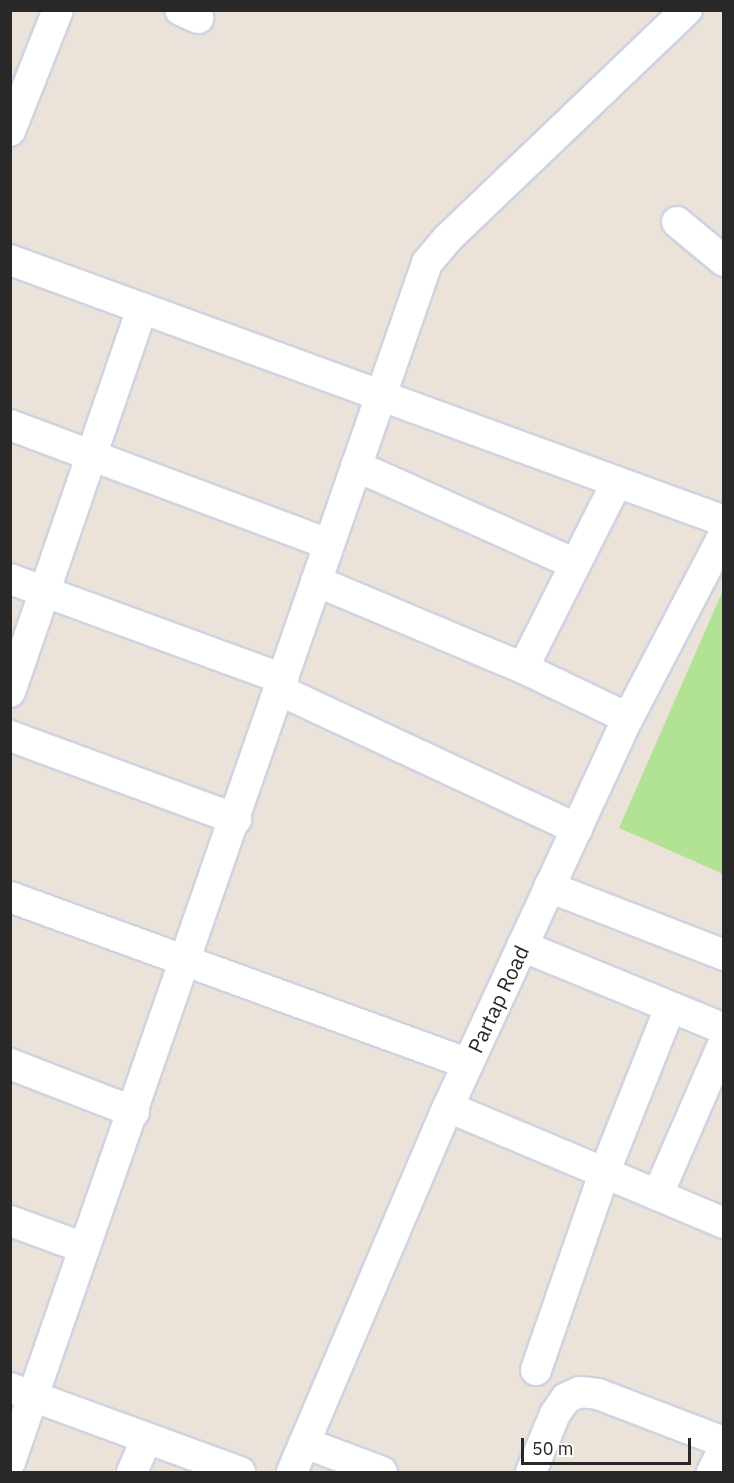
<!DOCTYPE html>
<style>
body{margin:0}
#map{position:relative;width:734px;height:1483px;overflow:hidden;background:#ebe3d9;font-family:"IBM Plex Sans",sans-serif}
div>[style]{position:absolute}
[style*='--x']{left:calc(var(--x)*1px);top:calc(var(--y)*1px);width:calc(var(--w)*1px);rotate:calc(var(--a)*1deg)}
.green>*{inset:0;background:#b2e394}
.roads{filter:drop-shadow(2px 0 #cfd3e2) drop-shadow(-2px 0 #cfd3e2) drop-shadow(0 2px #cfd3e2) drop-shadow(0 -2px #cfd3e2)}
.minor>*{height:30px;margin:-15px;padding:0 15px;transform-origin:15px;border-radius:15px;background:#fff}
span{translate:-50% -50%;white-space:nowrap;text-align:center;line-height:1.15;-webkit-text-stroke:5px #fff;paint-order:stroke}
.street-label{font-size:21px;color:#282828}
.frame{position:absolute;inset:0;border:12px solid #282828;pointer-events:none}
.scale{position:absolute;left:521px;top:1438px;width:170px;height:27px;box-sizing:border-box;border:3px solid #282828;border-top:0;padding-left:8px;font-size:18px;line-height:21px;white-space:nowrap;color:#282828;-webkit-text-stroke:4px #fff;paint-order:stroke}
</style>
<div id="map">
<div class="green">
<i style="clip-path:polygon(723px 590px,723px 874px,619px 828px)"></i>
</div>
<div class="roads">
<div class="minor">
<i style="--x:180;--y:10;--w:20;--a:24"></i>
<i style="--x:10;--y:131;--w:130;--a:-68.4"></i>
<i style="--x:677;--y:222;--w:61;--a:39.7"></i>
<i style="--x:10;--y:260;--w:760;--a:20.08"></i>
<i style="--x:10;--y:425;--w:340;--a:20.5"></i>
<i style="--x:356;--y:466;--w:240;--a:24.1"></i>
<i style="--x:10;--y:579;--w:291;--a:20.1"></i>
<i style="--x:316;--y:581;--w:225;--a:22.8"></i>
<i style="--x:523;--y:668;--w:116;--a:25.5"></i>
<i style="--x:523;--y:668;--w:208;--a:-63.2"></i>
<i style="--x:279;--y:690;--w:329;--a:25"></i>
<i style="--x:10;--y:692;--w:406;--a:-71"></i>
<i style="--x:10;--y:736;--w:241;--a:20.2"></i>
<i style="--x:549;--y:887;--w:188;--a:21.2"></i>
<i style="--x:10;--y:897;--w:487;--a:20"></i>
<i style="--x:522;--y:946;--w:218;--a:22.3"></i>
<i style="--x:10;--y:1064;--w:133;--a:21.2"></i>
<i style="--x:448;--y:1107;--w:299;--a:22.8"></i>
<i style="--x:658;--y:1194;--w:166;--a:-66.5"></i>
<i style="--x:10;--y:1221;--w:79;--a:20"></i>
<i style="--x:536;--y:1370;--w:211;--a:-70.9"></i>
<i style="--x:605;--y:1171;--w:175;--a:-68.3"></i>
<i style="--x:10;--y:1388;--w:245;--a:20.1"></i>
<i style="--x:305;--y:1443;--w:82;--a:20.6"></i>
<i style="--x:10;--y:1462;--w:1269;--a:-70.82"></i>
<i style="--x:427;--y:263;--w:31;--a:-50"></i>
<i style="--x:447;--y:239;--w:332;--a:-43.7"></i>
<i style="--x:132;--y:1472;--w:37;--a:-66"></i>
<i style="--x:292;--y:1472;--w:397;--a:-66.9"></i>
<i style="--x:448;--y:1107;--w:429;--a:-65.2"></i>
<i style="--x:628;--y:718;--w:208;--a:-62.4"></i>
<i style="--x:531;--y:1472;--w:63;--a:-67.5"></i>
<i style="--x:555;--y:1414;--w:19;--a:-55"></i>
<i style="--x:566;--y:1398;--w:15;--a:-23"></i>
<i style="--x:580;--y:1392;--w:18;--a:6"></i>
<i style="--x:598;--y:1394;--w:135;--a:20.9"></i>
<i style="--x:712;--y:1472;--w:27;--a:-63"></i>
</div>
</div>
<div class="street-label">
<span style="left:498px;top:999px;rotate:-65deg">Partap Road</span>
</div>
<div class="frame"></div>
<div class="scale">50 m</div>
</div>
